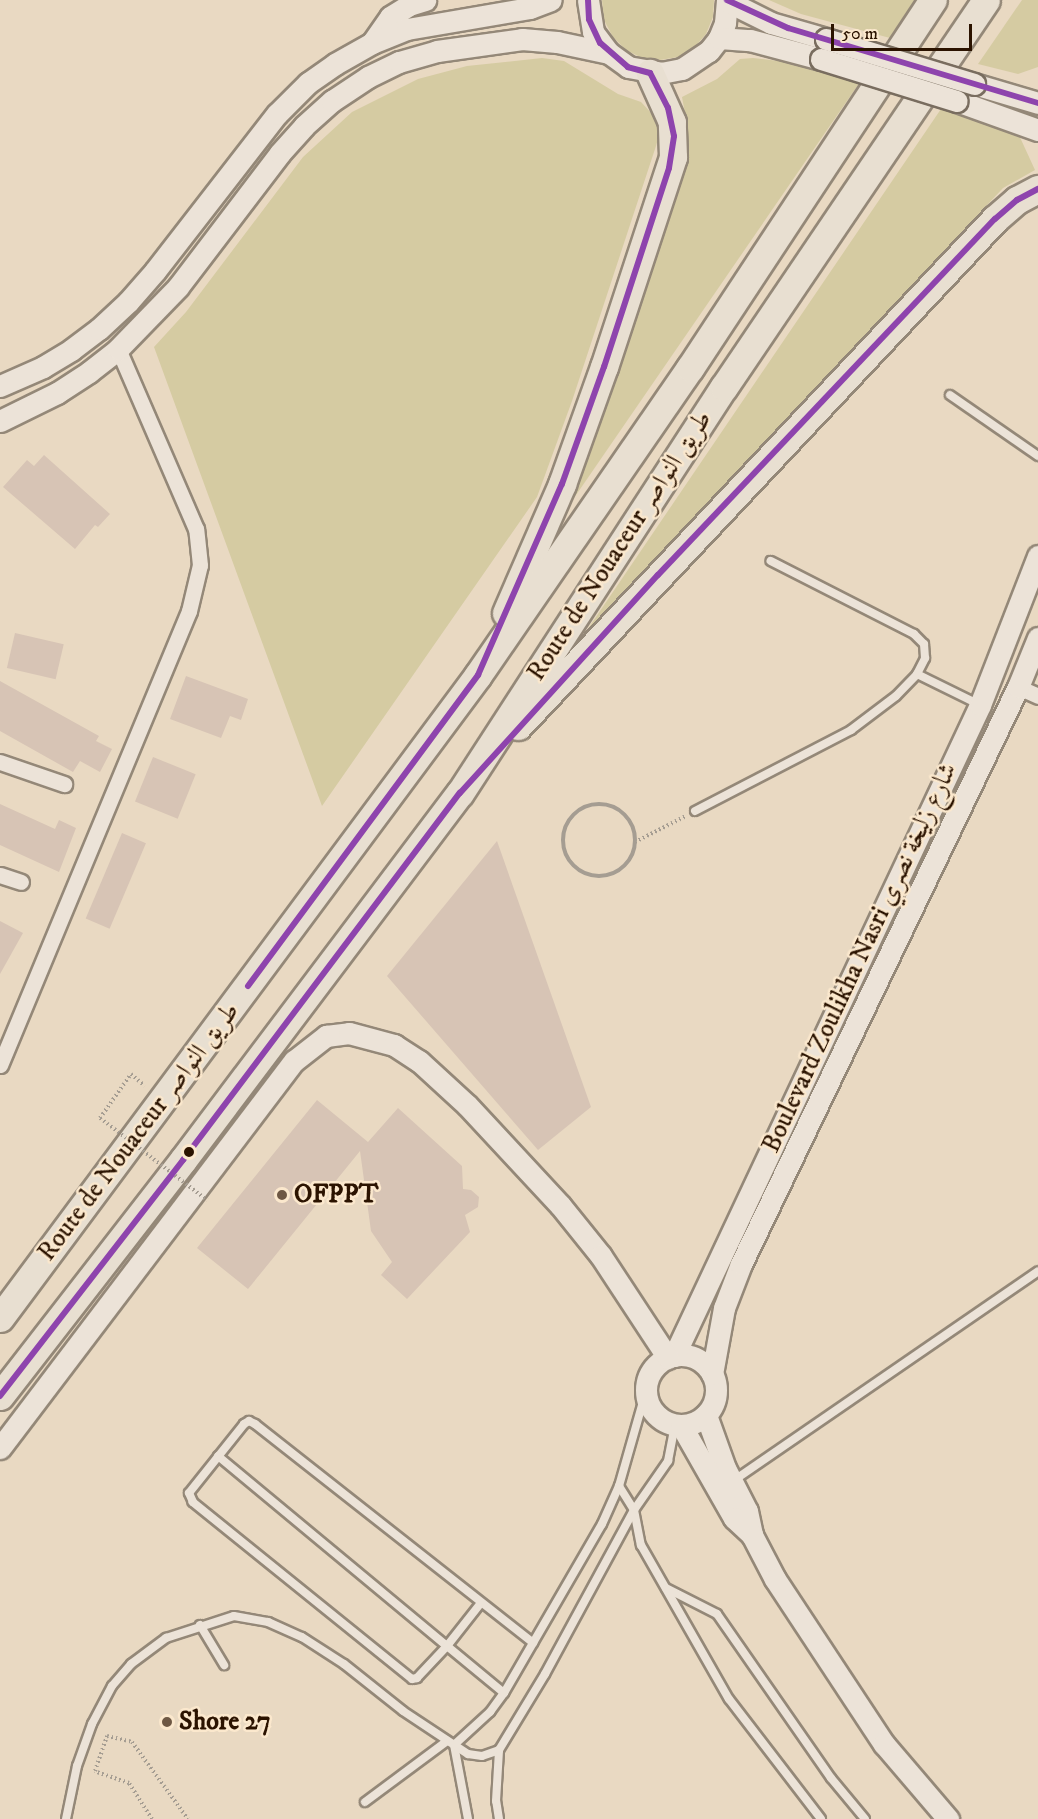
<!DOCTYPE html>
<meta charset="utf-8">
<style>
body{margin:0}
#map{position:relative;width:1038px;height:1819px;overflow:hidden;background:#e9d9c2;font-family:"IM FELL DW Pica",Amiri,serif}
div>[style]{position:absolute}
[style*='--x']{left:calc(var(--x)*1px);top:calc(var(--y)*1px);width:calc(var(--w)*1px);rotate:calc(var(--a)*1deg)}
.green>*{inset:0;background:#d5cba2}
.building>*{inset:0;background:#d7c4b5;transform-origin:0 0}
.path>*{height:4px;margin-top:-2px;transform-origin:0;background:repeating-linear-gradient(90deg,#a59d92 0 1.5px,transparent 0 4.5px)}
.path>.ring{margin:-2px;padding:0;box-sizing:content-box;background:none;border:4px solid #a59d92;border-radius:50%}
.roads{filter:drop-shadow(2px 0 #948878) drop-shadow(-2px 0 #948878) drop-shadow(0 2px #948878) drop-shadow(0 -2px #948878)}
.lane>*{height:8px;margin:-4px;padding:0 4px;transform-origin:4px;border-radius:4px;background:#ece3d8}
.street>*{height:15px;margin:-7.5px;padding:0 7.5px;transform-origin:7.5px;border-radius:7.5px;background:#ece3d8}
.secondary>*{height:21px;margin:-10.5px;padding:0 10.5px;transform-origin:10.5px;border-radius:10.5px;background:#ece3d8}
.secondary>.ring{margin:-10.5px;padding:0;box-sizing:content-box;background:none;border:21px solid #ece3d8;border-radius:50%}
.highway>*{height:27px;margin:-13.5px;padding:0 13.5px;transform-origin:13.5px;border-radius:13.5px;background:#e8dfd1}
.path-bridge>*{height:4px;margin-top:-2px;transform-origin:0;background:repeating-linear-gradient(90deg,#a59d92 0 1.5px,transparent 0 4.5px)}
.bridges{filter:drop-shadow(2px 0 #796d5f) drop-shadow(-2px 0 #796d5f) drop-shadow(0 2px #796d5f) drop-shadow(0 -2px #796d5f)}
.secondary-bridge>*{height:21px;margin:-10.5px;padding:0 10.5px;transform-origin:10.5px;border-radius:10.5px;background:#ece3d8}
.bus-1>*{height:6px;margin:-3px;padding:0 3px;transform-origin:3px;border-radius:3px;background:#8e44ad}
.dots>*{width:16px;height:16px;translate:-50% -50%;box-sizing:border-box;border:3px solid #fbe8cd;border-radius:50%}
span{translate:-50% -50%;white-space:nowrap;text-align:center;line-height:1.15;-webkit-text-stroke:5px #fbe8cd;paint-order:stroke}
.street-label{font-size:26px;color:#2b1300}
.poi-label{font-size:26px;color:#2b1300;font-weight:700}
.left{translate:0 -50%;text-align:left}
.scale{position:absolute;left:831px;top:24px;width:141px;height:27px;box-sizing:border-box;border:3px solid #2b1300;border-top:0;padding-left:8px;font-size:18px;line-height:21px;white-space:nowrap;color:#2b1300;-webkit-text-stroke:4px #fbe8cd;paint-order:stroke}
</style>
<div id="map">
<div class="green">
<i style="clip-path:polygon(602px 0,714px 0,713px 17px,706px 34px,694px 48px,678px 57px,660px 60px,642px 58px,626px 50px,613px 37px,604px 20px)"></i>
<i style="clip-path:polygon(769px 0,916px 0,890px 38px,801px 14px)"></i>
<i style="clip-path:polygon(1022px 0,1038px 0,1038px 67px,1018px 74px,978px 64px)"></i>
<i style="clip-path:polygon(542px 58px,564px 61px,618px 94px,641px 102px,654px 116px,660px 131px,656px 146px,572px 401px,537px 497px,322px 806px,154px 347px,186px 312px,303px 157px,352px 112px,418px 79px,467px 66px)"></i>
<i style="clip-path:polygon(753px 58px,795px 63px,860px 82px,563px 514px,685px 159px,687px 124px,682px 97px,717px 79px,740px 59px)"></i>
<i style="clip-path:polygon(943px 106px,1018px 133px,1035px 170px,1003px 188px,581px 639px)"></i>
</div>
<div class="building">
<i style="clip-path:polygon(44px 455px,110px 514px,98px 527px,95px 525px,75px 549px,3px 487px,27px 460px,34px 466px)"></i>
<i style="left:15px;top:633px;width:50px;height:36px;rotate:13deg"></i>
<i style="clip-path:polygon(186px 676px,248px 699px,241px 720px,230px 716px,221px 738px,170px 719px)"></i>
<i style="clip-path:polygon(0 681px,99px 736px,96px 741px,112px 749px,100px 772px,80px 761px,73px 772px,0 731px)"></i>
<i style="left:153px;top:757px;width:46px;height:48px;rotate:22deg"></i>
<i style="clip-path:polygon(0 804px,55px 829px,59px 820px,76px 828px,59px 872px,0 845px)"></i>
<i style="left:122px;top:833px;width:26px;height:93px;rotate:23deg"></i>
<i style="clip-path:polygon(497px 841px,591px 1107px,538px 1150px,387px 976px)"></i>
<i style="clip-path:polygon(0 921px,23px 933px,0 974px)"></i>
<i style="clip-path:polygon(317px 1100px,368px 1142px,398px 1108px,462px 1166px,463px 1189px,471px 1190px,479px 1197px,478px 1207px,465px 1215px,470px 1232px,407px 1299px,381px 1275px,392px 1262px,371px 1231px,360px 1151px,248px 1289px,197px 1248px)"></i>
</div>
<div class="path">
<i class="ring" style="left:563px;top:804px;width:68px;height:68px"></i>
<i style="--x:635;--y:842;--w:57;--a:-27"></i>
<i style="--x:100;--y:1118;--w:54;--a:-54.8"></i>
<i style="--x:131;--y:1074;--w:18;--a:41"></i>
<i style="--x:152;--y:1819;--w:43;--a:-122.6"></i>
<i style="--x:129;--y:1783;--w:36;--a:-161"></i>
<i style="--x:95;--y:1771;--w:37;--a:-71"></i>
<i style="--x:107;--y:1736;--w:26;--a:13"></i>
<i style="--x:132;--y:1742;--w:95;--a:54"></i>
</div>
<div class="roads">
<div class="lane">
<i style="--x:950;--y:395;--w:107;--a:34.7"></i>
<i style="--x:917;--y:674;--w:68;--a:26.2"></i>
<i style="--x:695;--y:811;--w:176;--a:-27.4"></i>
<i style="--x:851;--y:730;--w:56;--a:-37.1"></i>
<i style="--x:896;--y:696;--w:30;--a:-46"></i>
<i style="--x:917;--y:674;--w:18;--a:-63"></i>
<i style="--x:925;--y:658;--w:14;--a:-94"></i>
<i style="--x:924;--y:644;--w:14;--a:-135"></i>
<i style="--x:914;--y:634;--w:161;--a:-153"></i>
<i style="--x:218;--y:1456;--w:298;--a:39.7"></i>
<i style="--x:447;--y:1646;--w:53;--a:-51.8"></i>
<i style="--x:733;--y:1481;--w:370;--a:-34.5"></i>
<i style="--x:619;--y:1486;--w:28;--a:58"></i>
<i style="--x:634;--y:1510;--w:36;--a:79"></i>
<i style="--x:641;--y:1545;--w:177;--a:60.3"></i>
<i style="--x:729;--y:1699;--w:151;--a:52.5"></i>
<i style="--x:666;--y:1588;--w:57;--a:27"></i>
<i style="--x:717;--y:1614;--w:200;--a:55.2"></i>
<i style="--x:831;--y:1778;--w:53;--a:50.3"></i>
<i style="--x:200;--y:1625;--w:47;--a:59"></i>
<i style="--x:504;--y:1693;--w:74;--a:-140.5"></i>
<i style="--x:447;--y:1646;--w:44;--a:133.2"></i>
<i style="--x:417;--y:1678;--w:5;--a:169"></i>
<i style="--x:412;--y:1679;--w:282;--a:-141.1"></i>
<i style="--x:193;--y:1502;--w:10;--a:-114"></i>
<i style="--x:189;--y:1493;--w:88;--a:-51.4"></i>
<i style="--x:244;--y:1424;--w:6;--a:-31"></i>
<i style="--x:249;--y:1421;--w:7;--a:27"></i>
<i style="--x:255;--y:1424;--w:354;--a:38.2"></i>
<i style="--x:365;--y:1802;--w:102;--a:-36.6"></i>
<i style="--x:66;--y:1819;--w:54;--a:-78.3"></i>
<i style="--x:77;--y:1766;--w:45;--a:-70.3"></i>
<i style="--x:92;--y:1724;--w:43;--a:-62.2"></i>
<i style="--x:112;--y:1686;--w:29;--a:-49"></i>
<i style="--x:131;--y:1664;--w:44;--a:-36.6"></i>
<i style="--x:166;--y:1638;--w:71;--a:-17.9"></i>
<i style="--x:234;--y:1616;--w:35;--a:10"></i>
<i style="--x:268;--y:1622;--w:37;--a:24"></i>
<i style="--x:302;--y:1637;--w:50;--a:32.7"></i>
<i style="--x:344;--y:1664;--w:75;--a:38.5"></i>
<i style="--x:403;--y:1711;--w:78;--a:33.5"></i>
<i style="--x:468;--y:1754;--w:14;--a:8"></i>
<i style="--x:482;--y:1756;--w:18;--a:-19"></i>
<i style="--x:468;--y:1819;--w:75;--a:-100.7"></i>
<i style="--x:454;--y:1745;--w:49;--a:-42.5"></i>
<i style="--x:490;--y:1712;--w:24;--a:-54"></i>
<i style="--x:504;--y:1693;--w:195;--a:-59.9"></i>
<i style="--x:602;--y:1524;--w:42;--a:-65.9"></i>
<i style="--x:619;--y:1486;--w:102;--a:-74.1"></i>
<i style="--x:499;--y:1819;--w:18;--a:-99"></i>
<i style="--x:496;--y:1801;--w:51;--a:-86.6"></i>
<i style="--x:499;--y:1750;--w:89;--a:-58.8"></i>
<i style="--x:545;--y:1674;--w:187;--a:-61.5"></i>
<i style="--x:634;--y:1510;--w:60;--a:-55.2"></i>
<i style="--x:668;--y:1461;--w:38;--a:-79"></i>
</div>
<div class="street">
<i style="--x:1018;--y:687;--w:22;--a:24"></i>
<i style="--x:0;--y:762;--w:68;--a:19"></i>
<i style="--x:0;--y:875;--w:22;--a:18"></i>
<i style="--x:0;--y:1065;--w:492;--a:-67.4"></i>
<i style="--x:189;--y:611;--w:47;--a:-76.6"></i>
<i style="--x:200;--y:565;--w:36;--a:-96"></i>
<i style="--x:196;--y:529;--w:196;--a:-113.4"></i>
</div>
<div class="secondary">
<i style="--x:588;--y:0;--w:32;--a:81"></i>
<i style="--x:593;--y:32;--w:26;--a:53"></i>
<i style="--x:609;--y:53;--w:24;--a:36"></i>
<i style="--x:628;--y:67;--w:34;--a:10"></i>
<i style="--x:661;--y:73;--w:21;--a:-11"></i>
<i style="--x:682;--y:69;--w:32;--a:-34"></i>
<i style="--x:709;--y:51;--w:16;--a:-52"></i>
<i style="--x:719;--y:38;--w:16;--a:-68"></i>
<i style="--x:725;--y:23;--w:23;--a:-85"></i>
<i style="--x:727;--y:1;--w:49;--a:26.6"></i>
<i style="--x:771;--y:23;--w:57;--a:16.2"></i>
<i style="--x:719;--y:38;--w:31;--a:4"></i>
<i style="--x:750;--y:40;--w:73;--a:15"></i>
<i style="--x:372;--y:43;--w:32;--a:-55"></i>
<i style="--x:390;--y:17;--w:22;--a:-32"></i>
<i style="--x:409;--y:5;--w:17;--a:-17"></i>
<i style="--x:974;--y:84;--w:67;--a:16.5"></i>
<i style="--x:957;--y:101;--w:86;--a:19.7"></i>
<i style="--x:0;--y:386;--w:47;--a:-23.8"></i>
<i style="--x:43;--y:367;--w:33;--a:-31"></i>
<i style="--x:71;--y:350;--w:35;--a:-37"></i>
<i style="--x:99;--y:329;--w:40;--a:-43"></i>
<i style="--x:128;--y:302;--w:41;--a:-48.9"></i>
<i style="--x:155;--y:271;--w:199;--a:-52.2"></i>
<i style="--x:277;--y:114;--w:44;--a:-45"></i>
<i style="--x:308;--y:83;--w:33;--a:-35"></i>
<i style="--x:335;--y:64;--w:43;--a:-29.6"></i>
<i style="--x:372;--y:43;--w:38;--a:-22"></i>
<i style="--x:407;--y:29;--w:125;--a:-9.7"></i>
<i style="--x:530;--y:8;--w:22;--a:-21"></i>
<i style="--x:0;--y:421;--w:64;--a:-26.2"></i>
<i style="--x:57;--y:393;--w:38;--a:-33"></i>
<i style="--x:89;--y:372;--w:37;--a:-38"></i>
<i style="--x:118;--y:349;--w:86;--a:-45.9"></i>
<i style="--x:178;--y:287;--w:168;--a:-52.7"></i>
<i style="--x:280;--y:153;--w:36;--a:-48"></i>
<i style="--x:304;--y:126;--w:38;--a:-42"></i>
<i style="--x:332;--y:101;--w:43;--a:-33.7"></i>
<i style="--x:368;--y:77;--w:34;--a:-26"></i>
<i style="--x:399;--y:62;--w:40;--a:-16"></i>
<i style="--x:437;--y:51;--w:86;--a:-8"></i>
<i style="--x:522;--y:39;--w:35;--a:5"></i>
<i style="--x:557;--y:42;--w:53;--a:11.9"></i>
<i class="ring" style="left:646px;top:1355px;width:49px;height:49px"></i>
<i style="--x:674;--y:1356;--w:719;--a:-64.82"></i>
<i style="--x:980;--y:705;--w:160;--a:-68.7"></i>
<i style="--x:712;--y:1374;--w:67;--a:-79.7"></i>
<i style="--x:724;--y:1308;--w:47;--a:-68.9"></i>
<i style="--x:741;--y:1264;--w:640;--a:-64.36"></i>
<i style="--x:1018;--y:687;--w:53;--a:-67.8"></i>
<i style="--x:706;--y:1415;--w:56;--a:70.3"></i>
<i style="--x:725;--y:1468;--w:48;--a:62.9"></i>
<i style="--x:747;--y:1511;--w:25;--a:78"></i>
<i style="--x:752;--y:1535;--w:50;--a:62.4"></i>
<i style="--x:775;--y:1579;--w:198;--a:56.6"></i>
<i style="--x:884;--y:1744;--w:99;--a:49.5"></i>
<i style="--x:681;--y:1425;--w:107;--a:60.3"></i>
<i style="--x:734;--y:1518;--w:25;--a:43"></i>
<i style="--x:0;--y:1448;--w:486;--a:-52.8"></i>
<i style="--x:294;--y:1061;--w:41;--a:-38"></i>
<i style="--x:326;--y:1036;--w:23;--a:-7"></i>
<i style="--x:349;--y:1033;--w:47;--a:14.9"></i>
<i style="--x:394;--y:1045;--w:30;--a:33"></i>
<i style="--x:419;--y:1061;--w:65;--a:42.5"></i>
<i style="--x:467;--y:1105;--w:137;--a:47.1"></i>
<i style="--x:560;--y:1205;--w:65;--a:51.2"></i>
<i style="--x:601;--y:1256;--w:122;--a:56.7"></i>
</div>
<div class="highway">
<i style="--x:506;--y:613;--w:141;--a:-66.5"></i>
<i style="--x:562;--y:484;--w:124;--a:-70.3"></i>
<i style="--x:604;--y:367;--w:221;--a:-71.8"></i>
<i style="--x:673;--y:157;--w:35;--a:-92"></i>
<i style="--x:672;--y:122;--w:54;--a:-114.2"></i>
<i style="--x:518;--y:726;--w:696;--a:-46.75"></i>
<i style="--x:995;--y:219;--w:29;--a:-41"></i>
<i style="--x:1017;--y:200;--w:24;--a:-28"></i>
<i style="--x:0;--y:1318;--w:801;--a:-53.37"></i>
<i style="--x:478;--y:675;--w:373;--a:-55.4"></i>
<i style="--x:690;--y:368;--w:441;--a:-56.6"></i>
<i style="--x:0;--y:1396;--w:299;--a:-52.2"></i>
<i style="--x:183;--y:1160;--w:460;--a:-53"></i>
<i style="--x:460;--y:793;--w:484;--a:-57"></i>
<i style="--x:724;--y:387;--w:467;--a:-55.9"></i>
</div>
</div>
<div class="path-bridge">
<i style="--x:100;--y:1118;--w:135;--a:37.5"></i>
</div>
<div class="bridges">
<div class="secondary-bridge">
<i style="--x:826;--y:39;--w:155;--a:16.9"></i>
<i style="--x:821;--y:59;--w:142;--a:17.2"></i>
</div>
</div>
<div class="bus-1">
<i style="--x:727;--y:0;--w:67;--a:24.7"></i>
<i style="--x:788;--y:28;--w:261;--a:16.7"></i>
<i style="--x:248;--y:986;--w:387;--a:-53.5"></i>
<i style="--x:478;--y:675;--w:209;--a:-66.3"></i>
<i style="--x:562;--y:484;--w:124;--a:-70.3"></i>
<i style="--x:604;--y:367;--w:209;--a:-71.9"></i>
<i style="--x:669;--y:168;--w:32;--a:-81"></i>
<i style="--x:674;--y:136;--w:29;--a:-102"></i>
<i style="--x:668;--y:108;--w:39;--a:-117"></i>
<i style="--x:650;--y:73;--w:23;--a:-165"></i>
<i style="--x:628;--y:67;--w:37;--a:-139"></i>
<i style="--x:600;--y:43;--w:26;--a:-115"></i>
<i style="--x:589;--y:19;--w:19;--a:-93"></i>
<i style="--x:0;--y:1396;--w:299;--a:-52.2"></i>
<i style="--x:183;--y:1160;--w:460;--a:-53"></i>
<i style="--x:460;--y:793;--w:294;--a:-47.8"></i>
<i style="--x:658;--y:575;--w:490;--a:-46.6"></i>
<i style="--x:995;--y:219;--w:29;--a:-41"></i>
<i style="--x:1017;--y:200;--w:24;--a:-28"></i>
</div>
<div class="dots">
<i style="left:189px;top:1152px;background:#2b1300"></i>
<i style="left:282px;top:1195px;background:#6e5844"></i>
<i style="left:167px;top:1722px;background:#6e5844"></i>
</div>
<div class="street-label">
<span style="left:620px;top:546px;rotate:-57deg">Route de Nouaceur طريق النواصر</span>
<span style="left:860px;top:958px;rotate:-65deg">Boulevard Zoulikha Nasri شارع زليخة نصري</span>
<span style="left:139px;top:1132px;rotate:-53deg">Route de Nouaceur طريق النواصر</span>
</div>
<div class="poi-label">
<span class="left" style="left:294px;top:1195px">OFPPT</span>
<span class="left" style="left:179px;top:1722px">Shore 27</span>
</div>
<div class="scale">50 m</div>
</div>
